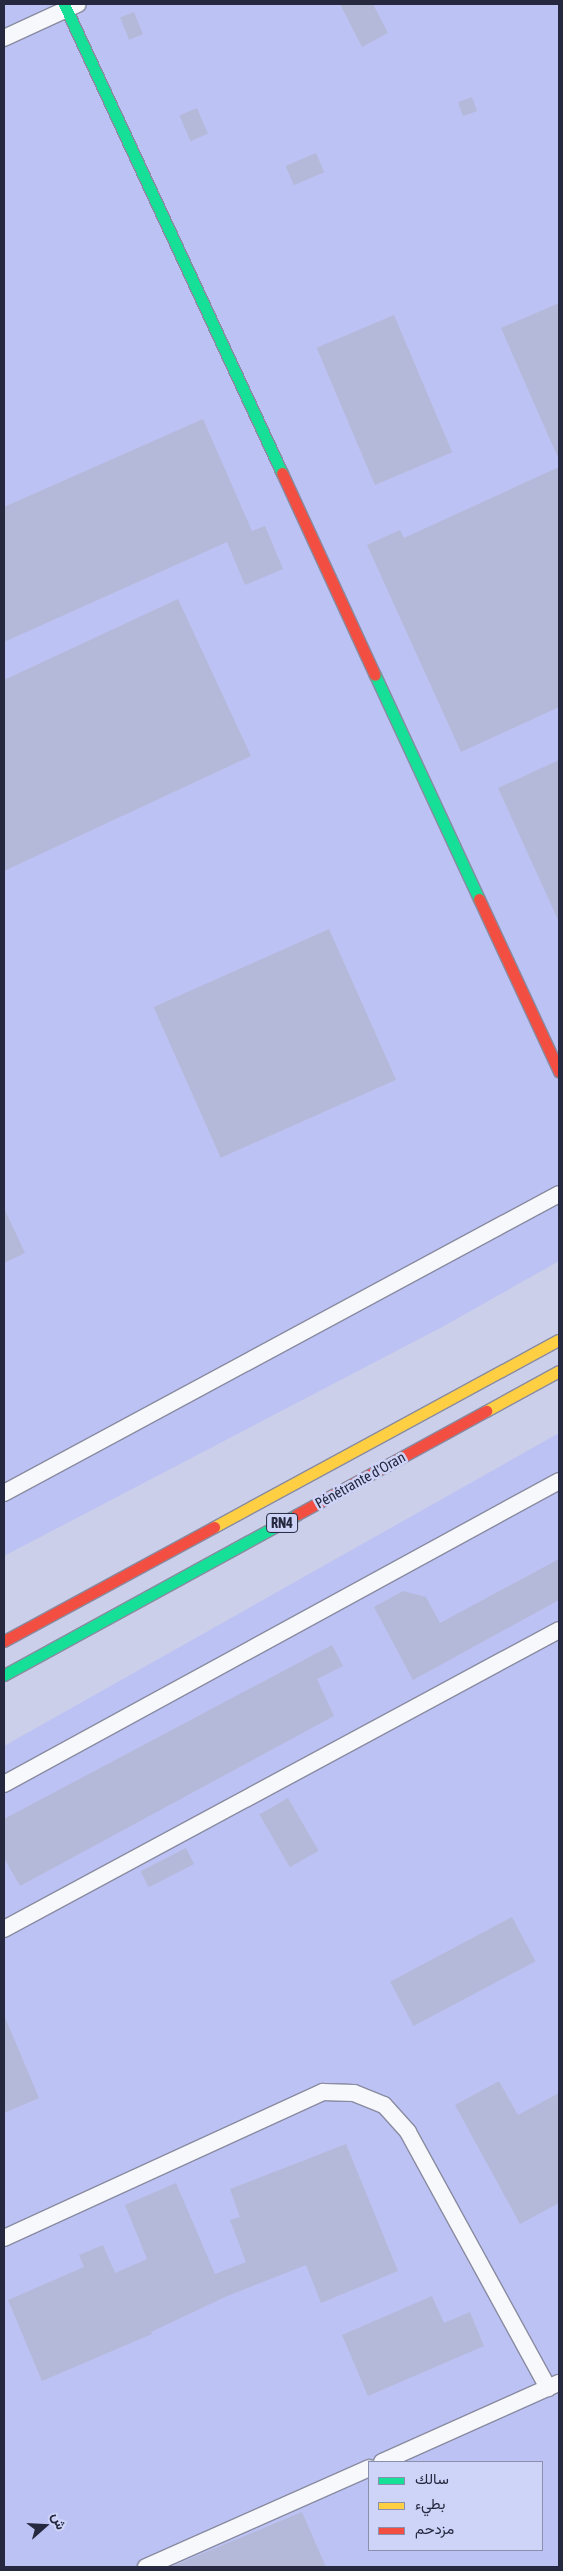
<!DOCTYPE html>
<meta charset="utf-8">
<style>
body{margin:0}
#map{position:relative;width:563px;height:2571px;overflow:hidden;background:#cbcfe9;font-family:"Asap Condensed",Vazirmatn,sans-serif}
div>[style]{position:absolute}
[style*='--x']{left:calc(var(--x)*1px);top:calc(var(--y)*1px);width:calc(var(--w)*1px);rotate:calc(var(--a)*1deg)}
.built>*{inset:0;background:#bcc2f3}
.building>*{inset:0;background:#b5b9d9;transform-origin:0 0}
.roads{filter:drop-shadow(1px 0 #898ba1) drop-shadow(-1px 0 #898ba1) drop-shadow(0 1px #898ba1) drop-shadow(0 -1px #898ba1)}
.street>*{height:16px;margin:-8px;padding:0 8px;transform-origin:8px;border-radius:8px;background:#f7f8fc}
.fast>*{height:11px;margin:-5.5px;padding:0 5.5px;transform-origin:5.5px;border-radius:5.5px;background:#16e098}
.slow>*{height:11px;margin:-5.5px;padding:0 5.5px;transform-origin:5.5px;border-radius:5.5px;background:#ffcf43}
.jam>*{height:11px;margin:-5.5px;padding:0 5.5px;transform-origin:5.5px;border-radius:5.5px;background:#f24e42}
span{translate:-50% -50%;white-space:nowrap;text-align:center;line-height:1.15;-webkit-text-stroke:5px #ced4f8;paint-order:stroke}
.shield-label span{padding:1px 4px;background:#ced4f8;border:1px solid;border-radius:4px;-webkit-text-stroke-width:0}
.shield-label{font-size:14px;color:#25283f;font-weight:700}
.street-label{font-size:15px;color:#25283f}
.frame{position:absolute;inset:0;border:5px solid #25283f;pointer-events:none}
.legend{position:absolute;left:368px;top:2461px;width:175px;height:90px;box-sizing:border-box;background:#ced4f8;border:1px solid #8a8fae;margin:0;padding:6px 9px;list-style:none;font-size:15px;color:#25283f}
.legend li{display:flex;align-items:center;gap:10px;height:25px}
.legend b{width:25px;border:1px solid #8a8fae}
.north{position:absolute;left:20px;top:2501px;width:50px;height:50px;-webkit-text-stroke:4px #ced4f8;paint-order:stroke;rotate:71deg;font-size:14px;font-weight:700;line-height:20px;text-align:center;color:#25283f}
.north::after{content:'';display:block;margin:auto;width:18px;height:22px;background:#25283f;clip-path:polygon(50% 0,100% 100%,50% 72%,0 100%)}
</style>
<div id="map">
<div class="built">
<i style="clip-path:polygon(4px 4px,559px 4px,559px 1261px,444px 1326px,4px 1556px)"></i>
<i style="clip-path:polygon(evenodd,559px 1433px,559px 2567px,4px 2567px,4px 1746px,559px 1433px,369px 2462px,542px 2462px,542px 2550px,369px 2550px,369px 2462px)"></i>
</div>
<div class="building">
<i style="clip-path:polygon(340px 4px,373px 4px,388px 33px,362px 47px)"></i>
<i style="left:134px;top:12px;width:24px;height:15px;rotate:68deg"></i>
<i style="left:472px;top:97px;width:15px;height:15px;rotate:70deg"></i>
<i style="left:197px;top:108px;width:28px;height:19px;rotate:67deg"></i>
<i style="left:316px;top:153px;width:21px;height:33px;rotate:67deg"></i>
<i style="clip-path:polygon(559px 303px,559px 460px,501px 328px)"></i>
<i style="left:394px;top:315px;width:149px;height:84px;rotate:67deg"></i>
<i style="clip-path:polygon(203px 419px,252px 531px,265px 526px,283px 569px,245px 585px,227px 542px,4px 642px,4px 507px)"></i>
<i style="clip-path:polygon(559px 467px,559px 707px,461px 752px,367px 545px,400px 530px,404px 538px)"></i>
<i style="clip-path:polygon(178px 599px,251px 756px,4px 871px,4px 680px)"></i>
<i style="clip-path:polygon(559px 760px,559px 922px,498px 788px)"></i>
<i style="left:329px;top:929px;width:165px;height:192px;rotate:66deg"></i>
<i style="clip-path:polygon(4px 1208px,25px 1253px,4px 1263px)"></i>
<i style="clip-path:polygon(559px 1559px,559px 1600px,413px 1680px,374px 1607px,403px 1591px,426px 1597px,440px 1623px)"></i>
<i style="clip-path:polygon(332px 1645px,343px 1666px,317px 1679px,334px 1716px,20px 1886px,4px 1858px,4px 1819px)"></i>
<i style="left:288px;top:1798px;width:61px;height:33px;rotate:60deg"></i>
<i style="left:186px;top:1848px;width:18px;height:51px;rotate:63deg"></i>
<i style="left:512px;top:1917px;width:50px;height:138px;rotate:62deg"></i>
<i style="clip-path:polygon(4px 2015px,39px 2098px,4px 2113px)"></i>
<i style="clip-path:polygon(499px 2081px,518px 2115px,559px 2093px,559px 2203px,520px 2224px,455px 2105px)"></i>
<i style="clip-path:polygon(346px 2144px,398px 2271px,321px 2303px,306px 2265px,225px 2297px,151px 2332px,152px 2334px,42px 2381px,8px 2300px,84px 2267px,79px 2255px,103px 2245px,115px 2273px,147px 2259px,125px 2205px,176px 2183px,215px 2274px,246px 2262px,230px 2220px,240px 2217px,230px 2189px)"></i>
<i style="clip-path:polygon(432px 2296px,444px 2323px,470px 2312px,484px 2346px,368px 2396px,342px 2335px)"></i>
<i style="clip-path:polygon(302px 2512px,326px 2567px,170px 2567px)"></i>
</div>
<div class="roads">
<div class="street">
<i style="--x:4;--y:38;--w:81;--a:-24.7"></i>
<i style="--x:4;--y:1493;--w:630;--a:-28.31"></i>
<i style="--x:4;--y:1784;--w:632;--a:-28.63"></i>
<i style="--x:4;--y:1929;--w:630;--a:-28.31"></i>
<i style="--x:4;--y:2238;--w:351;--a:-24.6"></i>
<i style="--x:323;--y:2092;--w:31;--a:2"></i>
<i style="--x:354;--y:2093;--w:32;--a:22"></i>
<i style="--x:384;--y:2105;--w:36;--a:48"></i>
<i style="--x:408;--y:2132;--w:292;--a:61.3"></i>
<i style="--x:382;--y:2462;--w:194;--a:-24.1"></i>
<i style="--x:146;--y:2567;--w:244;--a:-23.9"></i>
</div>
<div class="fast">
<i style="--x:64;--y:4;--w:517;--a:65.07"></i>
<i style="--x:375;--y:675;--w:247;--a:65.1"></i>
<i style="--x:4;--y:1675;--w:333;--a:-28.7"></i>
</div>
<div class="slow">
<i style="--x:486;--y:1411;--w:83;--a:-28.7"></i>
<i style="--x:214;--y:1527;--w:392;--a:-28.5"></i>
</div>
<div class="jam">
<i style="--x:282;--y:473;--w:222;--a:65.3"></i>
<i style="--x:479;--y:899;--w:190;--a:65.1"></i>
<i style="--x:296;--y:1515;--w:217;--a:-28.7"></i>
<i style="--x:4;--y:1641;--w:239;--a:-28.5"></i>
</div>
</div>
<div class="shield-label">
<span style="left:282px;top:1523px">RN4</span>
</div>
<div class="street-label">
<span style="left:360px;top:1480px;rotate:-29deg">Pénétrante d'Oran</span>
</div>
<div class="frame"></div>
<ul class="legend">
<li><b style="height:6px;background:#16e098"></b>سالك</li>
<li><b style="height:6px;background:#ffcf43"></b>بطيء</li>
<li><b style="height:6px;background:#f24e42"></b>مزدحم</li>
</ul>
<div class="north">ش</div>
</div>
